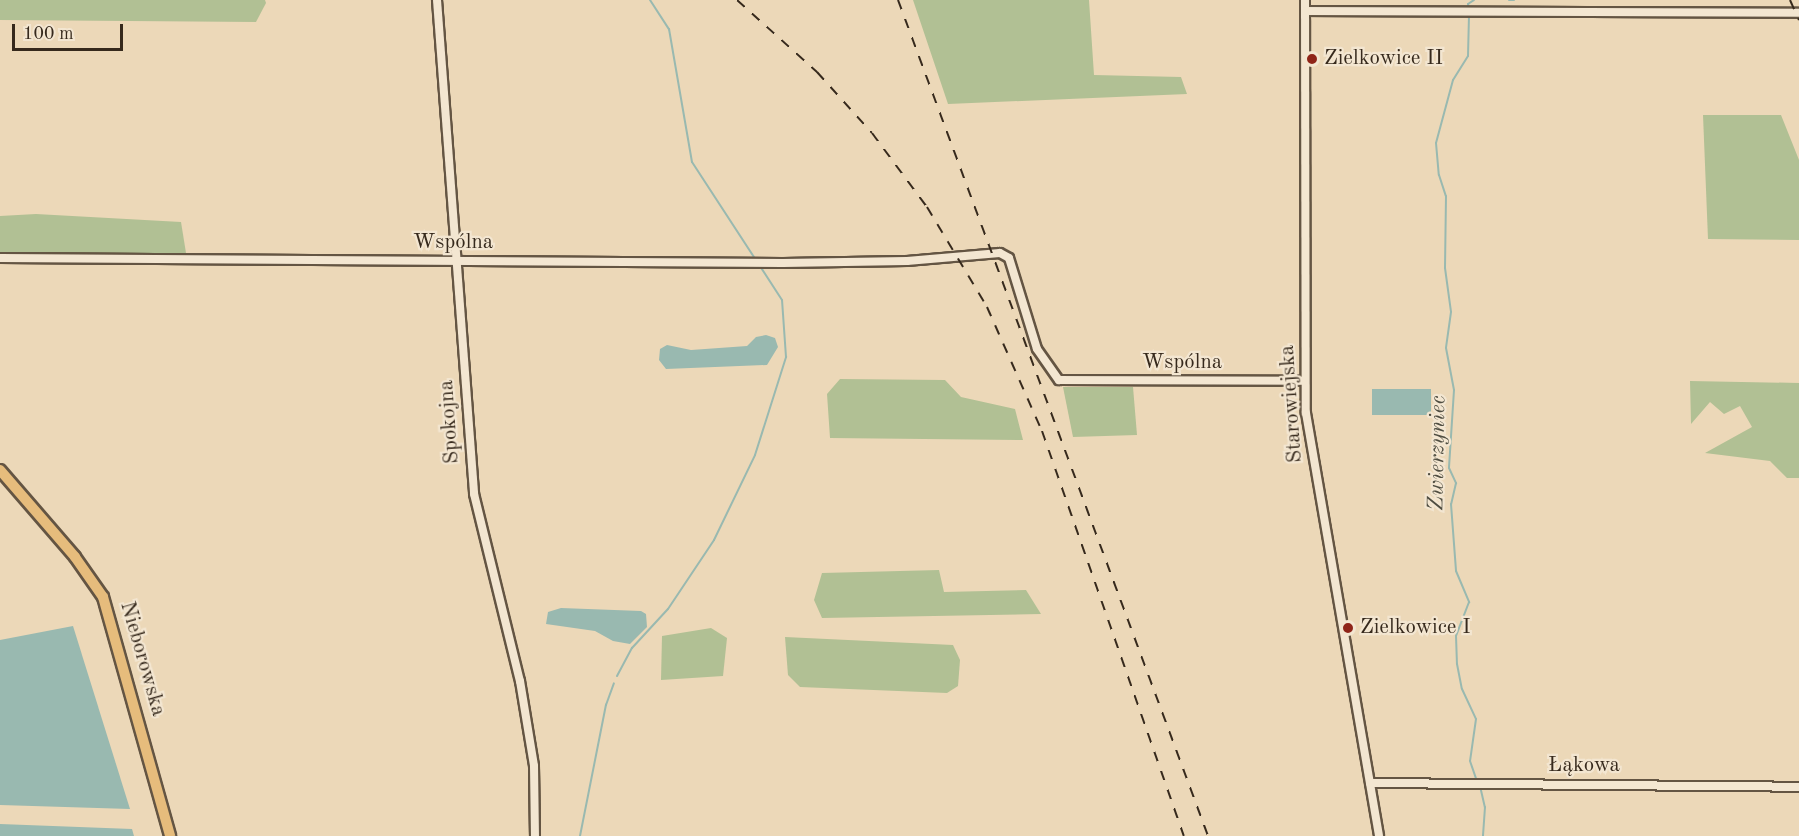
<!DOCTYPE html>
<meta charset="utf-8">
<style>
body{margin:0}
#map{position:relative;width:1799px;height:836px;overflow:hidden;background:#ecd8b8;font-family:"Old Standard TT",serif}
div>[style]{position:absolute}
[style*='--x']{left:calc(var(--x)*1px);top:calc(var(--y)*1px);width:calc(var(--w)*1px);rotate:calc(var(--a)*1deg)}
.green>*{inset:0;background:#b1c094}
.water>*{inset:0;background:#99b9b0;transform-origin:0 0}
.stream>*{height:2px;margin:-1px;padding:0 1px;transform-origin:1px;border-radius:1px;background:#99b9b0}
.roads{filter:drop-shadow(2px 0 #645543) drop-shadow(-2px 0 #645543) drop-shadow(0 2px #645543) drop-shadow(0 -2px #645543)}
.minor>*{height:8px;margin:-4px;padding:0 4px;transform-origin:4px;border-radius:4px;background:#f3e6d1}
.major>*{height:10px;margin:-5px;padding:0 5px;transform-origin:5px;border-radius:5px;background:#e6bc7c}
.rail>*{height:2px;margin-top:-1px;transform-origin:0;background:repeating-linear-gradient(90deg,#36291c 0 10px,transparent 0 20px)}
.dots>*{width:16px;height:16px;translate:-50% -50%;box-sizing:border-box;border:3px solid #f3e6d1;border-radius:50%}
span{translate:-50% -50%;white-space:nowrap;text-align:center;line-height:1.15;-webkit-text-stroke:4.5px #f3e6d1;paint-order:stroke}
.poi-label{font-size:21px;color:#36291c}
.left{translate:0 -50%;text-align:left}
.street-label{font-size:21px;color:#36291c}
.water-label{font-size:22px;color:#4f4d41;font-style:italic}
.scale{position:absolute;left:12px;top:24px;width:111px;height:27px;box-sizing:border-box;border:3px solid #36291c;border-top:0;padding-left:8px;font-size:18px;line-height:21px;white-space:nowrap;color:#36291c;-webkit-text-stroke:4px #f3e6d1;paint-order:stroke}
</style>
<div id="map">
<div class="green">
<i style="clip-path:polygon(0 0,265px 0,266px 3px,256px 22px,0 20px)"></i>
<i style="clip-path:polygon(913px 0,1089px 0,1094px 75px,1181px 77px,1187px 94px,948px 104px)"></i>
<i style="clip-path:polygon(1703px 115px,1781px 115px,1799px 160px,1799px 240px,1708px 239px)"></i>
<i style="clip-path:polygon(36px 214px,181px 222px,186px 253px,0 256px,0 216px)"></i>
<i style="clip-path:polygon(840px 379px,945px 380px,961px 397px,1015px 409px,1023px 440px,830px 438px,827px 394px)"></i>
<i style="clip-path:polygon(1690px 381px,1799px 383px,1799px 478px,1787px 478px,1770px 461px,1705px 453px,1752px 427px,1740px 406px,1724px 414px,1710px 402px,1691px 424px)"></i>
<i style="clip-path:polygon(1063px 387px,1133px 387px,1137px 435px,1073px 437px)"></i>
<i style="clip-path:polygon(939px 570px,944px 592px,1026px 590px,1041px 614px,822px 618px,814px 600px,822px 573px)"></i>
<i style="clip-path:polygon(711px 628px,727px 638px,723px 676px,661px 680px,662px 636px)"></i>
<i style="clip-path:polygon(785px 637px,953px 645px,960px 660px,958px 686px,947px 693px,800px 687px,788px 675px)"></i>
</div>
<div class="water">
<i style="clip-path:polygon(766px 335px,775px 338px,778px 347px,767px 365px,666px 369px,659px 360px,660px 349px,667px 345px,691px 350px,747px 346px,756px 337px)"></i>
<i style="left:1372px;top:389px;width:59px;height:26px"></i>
<i style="clip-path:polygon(561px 608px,641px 611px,646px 614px,647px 627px,630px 644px,613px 641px,595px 631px,546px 624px,548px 612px)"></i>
<i style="clip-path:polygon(73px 626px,130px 809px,0 805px,0 640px)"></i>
<i style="clip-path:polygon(0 824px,132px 829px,134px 836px,0 836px)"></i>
</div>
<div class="stream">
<i style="--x:650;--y:0;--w:35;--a:57"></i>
<i style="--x:669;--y:29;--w:135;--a:80.2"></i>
<i style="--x:692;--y:162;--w:113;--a:56.9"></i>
<i style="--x:1509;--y:0;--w:5;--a:0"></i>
<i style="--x:1469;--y:10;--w:6;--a:-99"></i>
<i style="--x:1468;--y:4;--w:7;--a:-34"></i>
<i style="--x:1469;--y:15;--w:41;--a:91.4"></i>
<i style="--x:1468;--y:56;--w:28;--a:122"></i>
<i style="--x:1453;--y:80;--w:65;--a:105.1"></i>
<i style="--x:1436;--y:143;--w:32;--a:85"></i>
<i style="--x:1439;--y:175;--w:22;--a:72"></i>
<i style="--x:1446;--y:196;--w:72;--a:90.8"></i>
<i style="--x:1445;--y:268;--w:44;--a:82.2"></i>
<i style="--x:1451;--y:312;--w:36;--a:98"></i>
<i style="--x:1446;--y:348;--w:43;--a:79.2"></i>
<i style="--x:1454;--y:390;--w:78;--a:93.7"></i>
<i style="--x:1449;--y:468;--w:17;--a:65"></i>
<i style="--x:1456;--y:483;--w:22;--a:103"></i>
<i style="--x:1451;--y:504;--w:67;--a:85.7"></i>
<i style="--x:1456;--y:571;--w:34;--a:67"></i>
<i style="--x:1469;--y:602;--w:36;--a:111"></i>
<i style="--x:1456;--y:636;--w:28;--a:88"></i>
<i style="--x:1457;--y:664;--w:25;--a:79"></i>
<i style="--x:1462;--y:689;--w:33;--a:65"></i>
<i style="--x:1476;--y:719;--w:42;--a:98.1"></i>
<i style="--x:1470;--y:761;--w:21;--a:71"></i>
<i style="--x:617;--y:676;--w:32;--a:-62"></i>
<i style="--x:632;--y:648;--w:53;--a:-47.3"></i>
<i style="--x:668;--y:609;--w:83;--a:-56.3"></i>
<i style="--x:714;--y:540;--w:94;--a:-64.2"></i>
<i style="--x:755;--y:455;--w:103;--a:-72.4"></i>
<i style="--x:786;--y:357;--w:57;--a:-94"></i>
<i style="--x:782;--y:300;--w:38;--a:-123"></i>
<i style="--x:1480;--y:786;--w:22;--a:77"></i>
<i style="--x:1485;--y:807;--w:29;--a:94"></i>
<i style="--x:580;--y:836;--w:134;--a:-78.8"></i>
<i style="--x:606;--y:705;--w:23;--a:-70"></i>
</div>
<div class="roads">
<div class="minor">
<i style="--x:437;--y:0;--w:495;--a:85.7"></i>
<i style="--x:474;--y:494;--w:193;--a:76.2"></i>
<i style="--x:520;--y:681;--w:86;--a:80.6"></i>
<i style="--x:534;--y:766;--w:70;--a:89.2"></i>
<i style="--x:1305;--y:0;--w:413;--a:89.9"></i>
<i style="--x:1306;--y:413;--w:429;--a:80.2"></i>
<i style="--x:1305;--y:11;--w:494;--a:0.2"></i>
<i style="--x:0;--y:258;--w:783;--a:0.37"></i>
<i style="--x:783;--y:263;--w:124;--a:-0.9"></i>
<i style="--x:907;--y:261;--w:93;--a:-4.9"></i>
<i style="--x:1000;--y:253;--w:10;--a:29"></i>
<i style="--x:1009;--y:258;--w:95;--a:72.9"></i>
<i style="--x:1037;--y:349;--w:38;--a:55"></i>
<i style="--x:1059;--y:380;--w:246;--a:0.2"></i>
<i style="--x:1370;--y:783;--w:429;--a:0.5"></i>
</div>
<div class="major">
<i style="--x:0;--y:470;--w:115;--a:49.2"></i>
<i style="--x:75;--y:557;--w:49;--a:55"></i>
<i style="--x:103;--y:597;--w:248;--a:74.3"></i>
</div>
</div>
<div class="rail">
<i style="--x:737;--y:0;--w:108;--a:42"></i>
<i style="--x:817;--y:72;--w:82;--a:48"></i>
<i style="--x:872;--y:133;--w:92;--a:53.4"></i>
<i style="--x:927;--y:207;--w:117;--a:59"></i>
<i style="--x:987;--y:307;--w:136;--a:66.1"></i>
<i style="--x:1042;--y:431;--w:429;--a:70.7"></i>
<i style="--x:898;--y:0;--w:892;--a:69.65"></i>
<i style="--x:1790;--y:0;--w:22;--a:66"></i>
</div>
<div class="dots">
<i style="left:1312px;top:59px;background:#8f2418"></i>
<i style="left:1348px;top:628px;background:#8f2418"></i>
</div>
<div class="poi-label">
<span class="left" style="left:1324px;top:59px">Zielkowice II</span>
<span class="left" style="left:1360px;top:628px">Zielkowice I</span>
</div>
<div class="street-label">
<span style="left:453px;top:243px">Wspólna</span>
<span style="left:1182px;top:363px">Wspólna</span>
<span style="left:1292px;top:404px;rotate:-94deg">Starowiejska</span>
<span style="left:450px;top:422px;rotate:-94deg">Spokojna</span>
<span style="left:142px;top:659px;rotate:74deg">Nieborowska</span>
<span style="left:1584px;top:766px">Łąkowa</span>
</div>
<div class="water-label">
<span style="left:1438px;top:453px;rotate:-89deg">Zwierzyniec</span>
</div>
<div class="scale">100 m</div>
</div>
